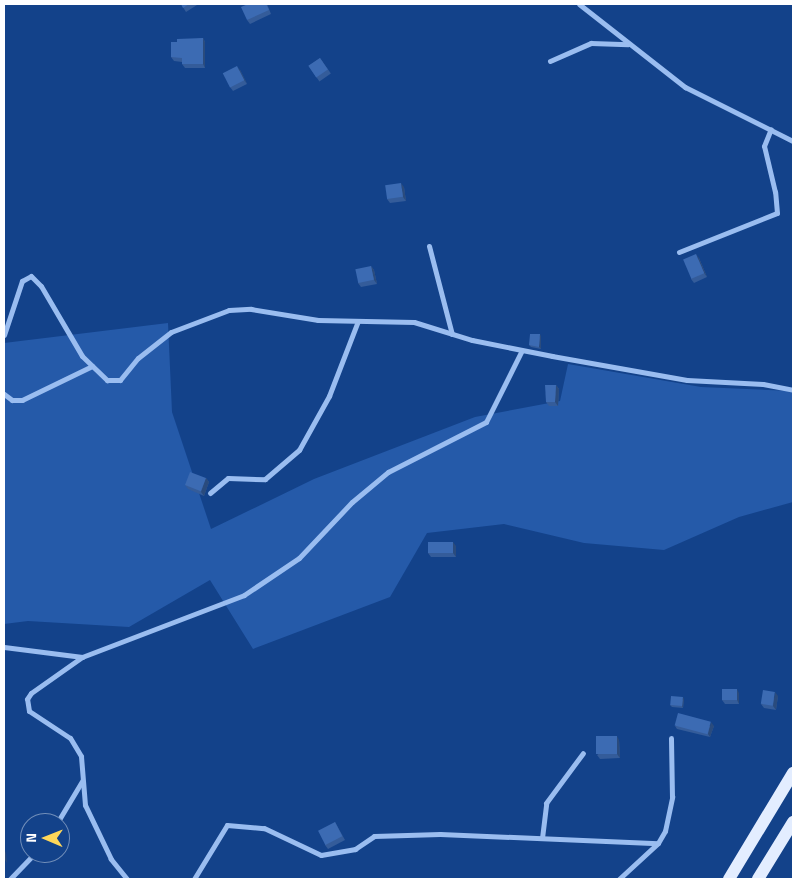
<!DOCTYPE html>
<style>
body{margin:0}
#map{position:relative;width:797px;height:883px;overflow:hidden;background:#13428a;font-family:"Titillium Web",sans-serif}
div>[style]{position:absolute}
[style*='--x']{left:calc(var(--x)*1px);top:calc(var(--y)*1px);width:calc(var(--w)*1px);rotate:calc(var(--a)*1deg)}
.green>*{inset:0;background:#255aa9}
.street>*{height:5px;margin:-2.5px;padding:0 2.5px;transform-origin:2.5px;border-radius:2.5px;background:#9abdf0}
.primary>*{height:12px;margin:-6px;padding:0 6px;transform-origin:6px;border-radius:6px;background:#e3edff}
.wall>*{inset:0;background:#345c9a;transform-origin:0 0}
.shaded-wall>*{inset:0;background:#2a4b7d}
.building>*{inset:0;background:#3c6bb3;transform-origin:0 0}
span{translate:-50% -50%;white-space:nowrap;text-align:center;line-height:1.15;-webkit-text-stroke:4px #13428a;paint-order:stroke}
.frame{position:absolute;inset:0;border:5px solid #fff;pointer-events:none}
.north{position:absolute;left:20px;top:813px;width:50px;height:50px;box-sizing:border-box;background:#13428a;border:1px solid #718eb9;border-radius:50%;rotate:271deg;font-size:14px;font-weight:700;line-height:20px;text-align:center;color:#fff}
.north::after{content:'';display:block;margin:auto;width:18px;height:22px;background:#ffd759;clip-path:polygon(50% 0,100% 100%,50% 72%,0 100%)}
</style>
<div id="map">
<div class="green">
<i style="clip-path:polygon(168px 323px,172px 412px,211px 529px,314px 479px,475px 417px,560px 401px,568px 364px,701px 387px,793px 391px,793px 502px,739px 517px,664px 550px,584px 543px,504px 524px,427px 533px,390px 597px,253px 649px,210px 580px,129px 627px,28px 621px,4px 624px,4px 343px)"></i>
</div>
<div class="street">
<i style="--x:579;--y:4;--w:135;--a:38.1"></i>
<i style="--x:685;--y:87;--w:121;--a:26.6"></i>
<i style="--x:550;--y:61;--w:45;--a:-23.7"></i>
<i style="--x:591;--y:43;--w:37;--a:2"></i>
<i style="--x:429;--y:246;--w:91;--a:75.4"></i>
<i style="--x:679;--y:252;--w:105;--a:-21.7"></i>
<i style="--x:777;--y:213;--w:21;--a:-95"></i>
<i style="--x:775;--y:192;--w:47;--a:-103.4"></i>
<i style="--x:764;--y:146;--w:18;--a:-68"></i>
<i style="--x:4;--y:335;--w:57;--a:-71.6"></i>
<i style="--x:22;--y:281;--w:10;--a:-29"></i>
<i style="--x:31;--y:276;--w:14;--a:45"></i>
<i style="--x:41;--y:286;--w:81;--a:59.6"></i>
<i style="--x:82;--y:356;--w:35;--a:44"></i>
<i style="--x:107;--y:380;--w:13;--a:0"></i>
<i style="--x:120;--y:380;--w:28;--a:-51"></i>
<i style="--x:138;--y:358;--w:42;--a:-38.2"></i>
<i style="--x:171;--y:332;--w:62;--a:-20.8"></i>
<i style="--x:229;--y:310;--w:22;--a:-3"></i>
<i style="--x:251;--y:309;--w:68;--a:9.3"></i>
<i style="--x:318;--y:320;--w:96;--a:1.2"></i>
<i style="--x:414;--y:322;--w:61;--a:17.2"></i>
<i style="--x:472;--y:340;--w:82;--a:11.3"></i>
<i style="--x:552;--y:356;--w:137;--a:10.1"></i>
<i style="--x:687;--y:380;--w:76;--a:3"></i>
<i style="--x:763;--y:384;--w:31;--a:11"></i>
<i style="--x:4;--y:394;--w:10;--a:37"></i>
<i style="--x:12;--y:400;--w:10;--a:0"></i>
<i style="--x:22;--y:400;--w:78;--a:-25.9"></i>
<i style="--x:210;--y:493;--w:23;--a:-40"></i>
<i style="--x:228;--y:478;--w:37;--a:2"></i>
<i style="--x:265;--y:479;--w:45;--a:-40.5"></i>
<i style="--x:299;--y:450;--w:62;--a:-60.9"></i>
<i style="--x:329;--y:396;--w:80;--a:-68.9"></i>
<i style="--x:4;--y:647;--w:79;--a:7.3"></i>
<i style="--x:57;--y:823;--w:49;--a:-59.2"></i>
<i style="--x:542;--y:838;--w:35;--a:-83"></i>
<i style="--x:546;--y:803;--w:62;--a:-53.5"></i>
<i style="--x:10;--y:879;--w:36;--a:-46"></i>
<i style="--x:127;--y:879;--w:26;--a:-129"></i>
<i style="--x:111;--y:859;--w:60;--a:-115.7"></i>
<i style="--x:85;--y:805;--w:49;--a:-94.7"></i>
<i style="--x:81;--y:756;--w:21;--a:-121"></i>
<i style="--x:70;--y:738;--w:49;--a:-146.6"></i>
<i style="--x:29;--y:711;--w:12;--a:-99"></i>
<i style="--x:27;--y:699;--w:7;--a:-56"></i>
<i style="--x:31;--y:693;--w:62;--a:-35.2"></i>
<i style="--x:82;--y:657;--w:173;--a:-20.9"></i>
<i style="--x:244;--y:595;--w:66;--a:-33.9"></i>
<i style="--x:299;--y:558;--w:77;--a:-46.6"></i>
<i style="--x:352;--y:502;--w:47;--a:-39.8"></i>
<i style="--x:388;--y:472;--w:110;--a:-27"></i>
<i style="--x:486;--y:422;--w:80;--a:-63.4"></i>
<i style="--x:194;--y:879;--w:63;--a:-58.6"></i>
<i style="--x:227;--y:825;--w:37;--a:5"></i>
<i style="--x:264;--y:828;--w:63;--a:25.3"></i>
<i style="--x:321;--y:855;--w:35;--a:-10"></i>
<i style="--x:355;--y:849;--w:23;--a:-34"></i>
<i style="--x:374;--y:836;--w:66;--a:-1.7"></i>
<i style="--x:440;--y:834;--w:218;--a:2.4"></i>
<i style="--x:619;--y:879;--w:53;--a:-42.7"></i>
<i style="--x:658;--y:843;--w:14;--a:-60"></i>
<i style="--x:665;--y:831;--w:35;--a:-78"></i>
<i style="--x:672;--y:797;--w:59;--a:-91"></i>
</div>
<div class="primary">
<i style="--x:729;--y:879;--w:124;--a:-58.9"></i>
<i style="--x:758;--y:879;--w:67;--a:-58.4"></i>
</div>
<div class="wall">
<i style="clip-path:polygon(181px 4px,196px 4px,197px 5px,186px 12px)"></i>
<i style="clip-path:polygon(267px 4px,271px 14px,250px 24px,247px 20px)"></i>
<i style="clip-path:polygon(203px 38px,205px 42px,205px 68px,185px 68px,182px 64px,182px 62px,174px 61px,171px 57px,177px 42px)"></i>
<i style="left:320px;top:58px;width:19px;height:14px;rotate:55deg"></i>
<i style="clip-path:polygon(240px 70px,247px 84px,233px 91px,230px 87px)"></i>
<i style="clip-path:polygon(404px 187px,406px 201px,390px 203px,387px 199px)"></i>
<i style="clip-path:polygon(699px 258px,707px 277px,694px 283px,691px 279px)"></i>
<i style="clip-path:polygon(371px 266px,374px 270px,377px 284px,361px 287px,358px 283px)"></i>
<i style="clip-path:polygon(541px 336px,541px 349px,531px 347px,529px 345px)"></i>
<i style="clip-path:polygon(556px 385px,559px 389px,558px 406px,549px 406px,546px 402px)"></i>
<i style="clip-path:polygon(206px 478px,209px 482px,204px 496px,188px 489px,185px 485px)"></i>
<i style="clip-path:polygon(456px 546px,456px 557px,431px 557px,428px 553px)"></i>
<i style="clip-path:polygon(739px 693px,739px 704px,725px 704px,722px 700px)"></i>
<i style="clip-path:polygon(778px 696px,776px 710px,764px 708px,761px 704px)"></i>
<i style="clip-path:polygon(684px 699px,683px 708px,672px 707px,670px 705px)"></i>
<i style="clip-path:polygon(675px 726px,714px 726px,710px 737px,677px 729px)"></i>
<i style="clip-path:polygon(619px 740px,620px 758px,600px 759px,597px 755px)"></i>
<i style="clip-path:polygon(335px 822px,345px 840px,328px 849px,325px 845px)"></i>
</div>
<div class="shaded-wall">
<i style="clip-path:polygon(203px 38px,205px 42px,205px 68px,203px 64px)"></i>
<i style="clip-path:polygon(237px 66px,240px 70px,247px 84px,244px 80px)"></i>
<i style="clip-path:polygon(401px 183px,404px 187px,406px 201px,403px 197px)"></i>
<i style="clip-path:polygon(696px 254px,699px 258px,707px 277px,704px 273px)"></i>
<i style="clip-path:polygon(371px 266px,374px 270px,377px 284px,374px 280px)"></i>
<i style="clip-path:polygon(540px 334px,541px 336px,541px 349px,539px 347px)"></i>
<i style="clip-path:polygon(556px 385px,559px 389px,558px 406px,555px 402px)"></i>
<i style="clip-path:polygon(206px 478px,209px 482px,204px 496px,201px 492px)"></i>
<i style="clip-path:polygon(453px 542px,456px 546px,456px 557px,453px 553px)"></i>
<i style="clip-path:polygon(737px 689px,739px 693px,739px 704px,737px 700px)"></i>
<i style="clip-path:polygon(775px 692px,778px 696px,776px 710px,773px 706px)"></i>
<i style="clip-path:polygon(683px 697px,684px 699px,683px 708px,682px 706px)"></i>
<i style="clip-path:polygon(711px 722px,714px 726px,710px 737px,708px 734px)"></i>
<i style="clip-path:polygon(617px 736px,619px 740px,620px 758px,617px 754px)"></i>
<i style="clip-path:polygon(5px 851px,6px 853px,7px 863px,5px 860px)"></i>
</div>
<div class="building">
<i style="clip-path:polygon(181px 4px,189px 4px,183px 8px)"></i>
<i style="clip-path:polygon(248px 4px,266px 4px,269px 10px,247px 20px,241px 7px)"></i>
<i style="clip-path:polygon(203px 38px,203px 64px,182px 64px,182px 58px,171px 57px,171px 42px,177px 42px,177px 39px)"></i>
<i style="left:320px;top:58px;width:14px;height:14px;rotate:56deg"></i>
<i style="left:237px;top:66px;width:16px;height:16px;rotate:63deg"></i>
<i style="left:401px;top:183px;width:14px;height:16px;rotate:82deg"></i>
<i style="left:696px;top:254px;width:21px;height:14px;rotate:67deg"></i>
<i style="left:371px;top:266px;width:14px;height:16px;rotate:78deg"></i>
<i style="clip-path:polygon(530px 334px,540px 334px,539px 347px,529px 345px)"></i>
<i style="clip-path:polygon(545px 385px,556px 385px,555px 402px,546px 402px)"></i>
<i style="left:190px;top:472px;width:17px;height:14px;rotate:21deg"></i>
<i style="left:428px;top:542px;width:25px;height:11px"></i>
<i style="left:722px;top:689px;width:15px;height:11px"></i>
<i style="left:763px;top:690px;width:12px;height:14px;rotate:9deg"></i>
<i style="left:671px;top:696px;width:12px;height:9px;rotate:5deg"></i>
<i style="left:678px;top:713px;width:34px;height:13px;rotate:15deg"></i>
<i style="left:617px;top:736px;width:18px;height:21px;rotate:90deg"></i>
<i style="left:335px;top:822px;width:16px;height:19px;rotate:63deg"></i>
<i style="left:4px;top:851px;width:1px;height:10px"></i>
</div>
<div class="frame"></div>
<div class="north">N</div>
</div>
